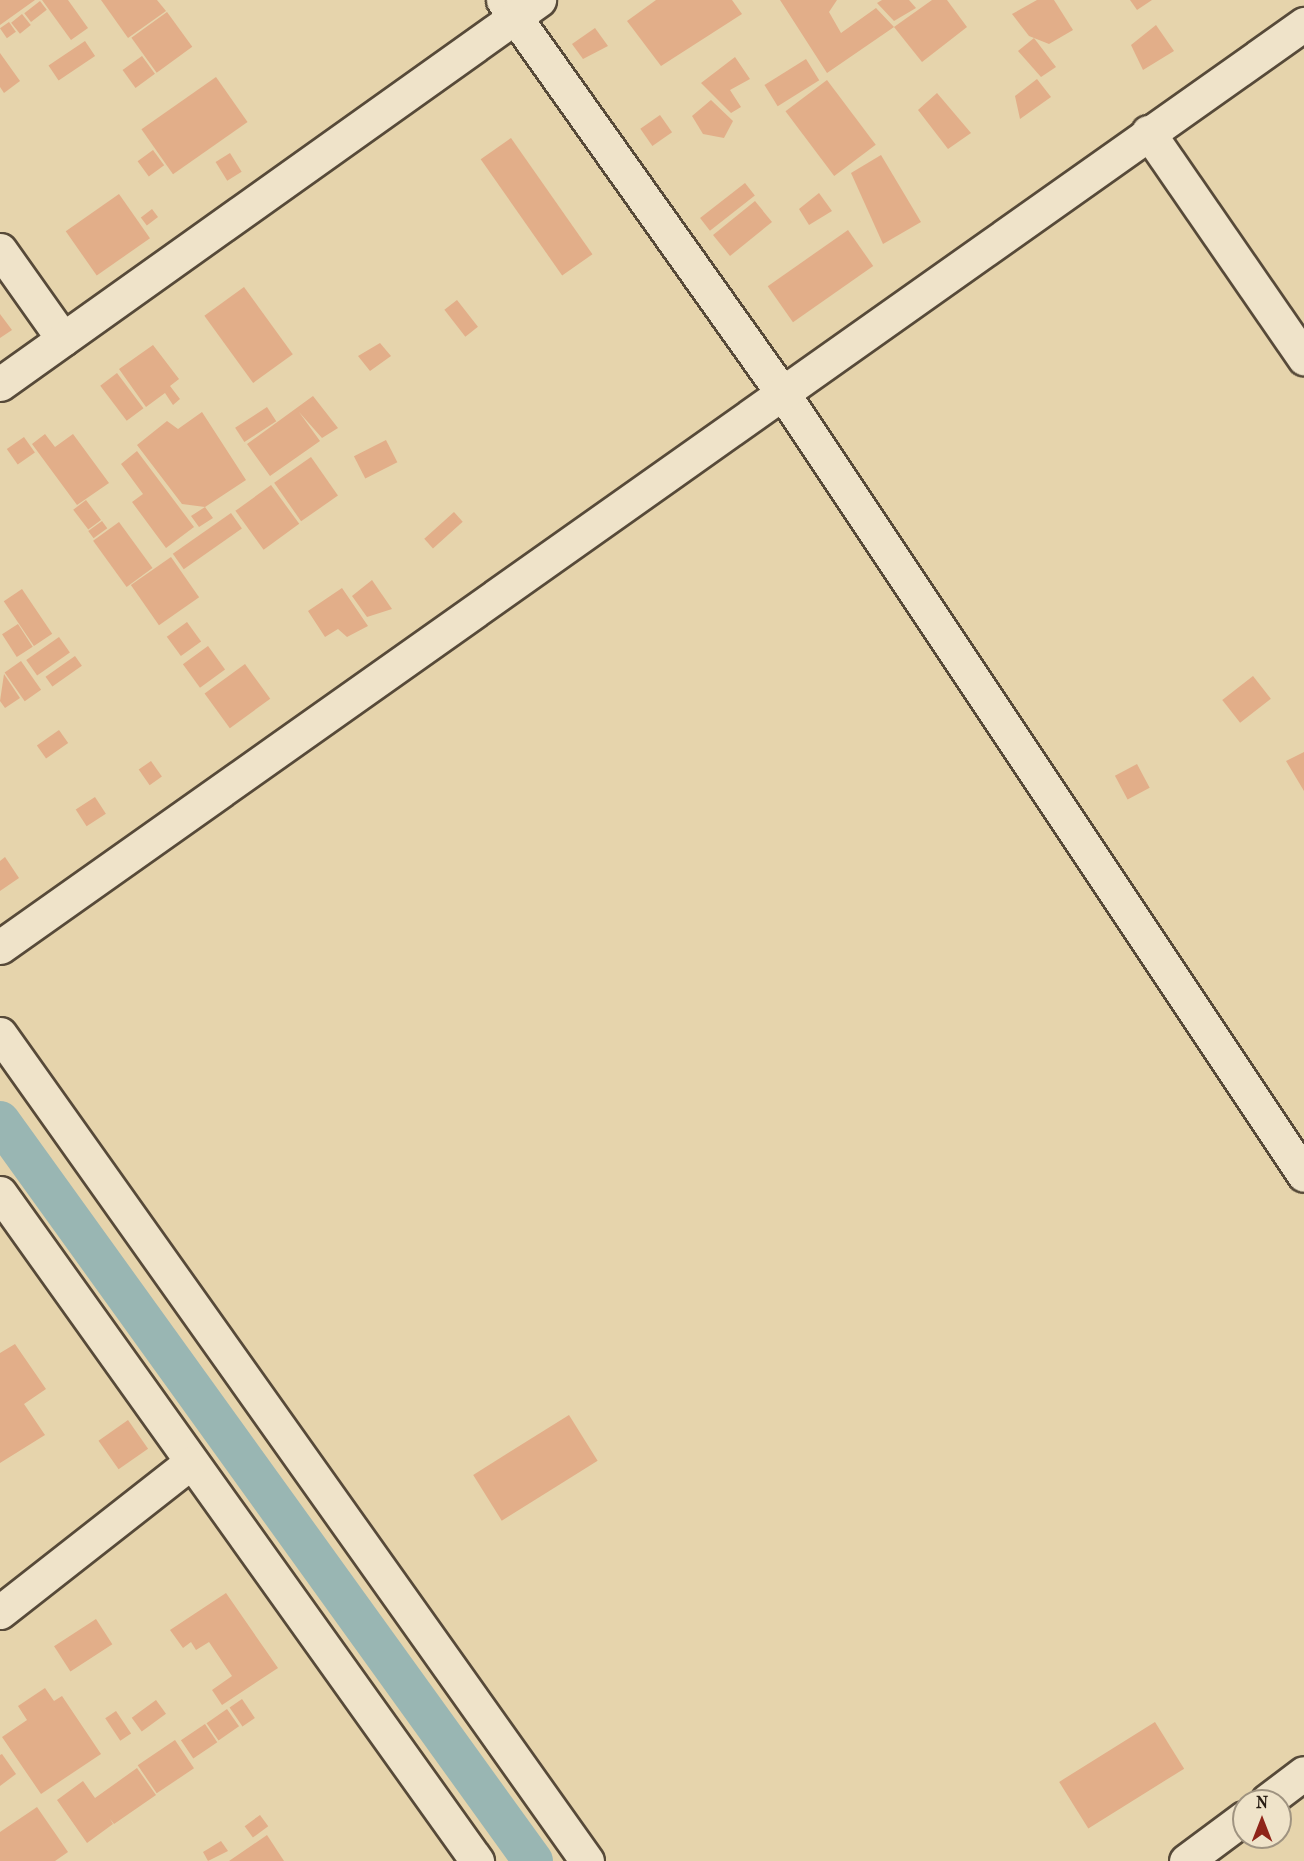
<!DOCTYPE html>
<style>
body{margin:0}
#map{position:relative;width:1304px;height:1861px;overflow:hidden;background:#e6d4ac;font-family:"IM FELL French Canon",serif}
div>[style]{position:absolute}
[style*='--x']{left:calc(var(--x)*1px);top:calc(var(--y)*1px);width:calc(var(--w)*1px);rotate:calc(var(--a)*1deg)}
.canal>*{height:40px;margin:-20px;padding:0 20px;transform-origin:20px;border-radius:20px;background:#99b6b3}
.building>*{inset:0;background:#e2ae89;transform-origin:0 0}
.roads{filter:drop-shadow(2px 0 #574a39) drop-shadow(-2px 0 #574a39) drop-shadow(0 2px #574a39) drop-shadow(0 -2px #574a39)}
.minor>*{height:33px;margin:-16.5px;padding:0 16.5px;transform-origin:16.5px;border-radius:16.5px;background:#efe3c9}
span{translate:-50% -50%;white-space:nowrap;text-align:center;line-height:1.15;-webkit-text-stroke:4.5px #efe3c9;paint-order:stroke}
.north{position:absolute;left:1232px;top:1789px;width:60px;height:60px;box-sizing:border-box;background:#efe3c9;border:2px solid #9f9380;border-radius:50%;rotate:0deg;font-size:16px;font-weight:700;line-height:24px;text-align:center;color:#271c13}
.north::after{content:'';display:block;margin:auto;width:21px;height:27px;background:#8f2418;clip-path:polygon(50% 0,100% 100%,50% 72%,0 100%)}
</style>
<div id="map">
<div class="canal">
<i style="--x:0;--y:1121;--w:912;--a:54.24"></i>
</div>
<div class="building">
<i style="clip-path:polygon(0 0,35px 0,0 25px)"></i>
<i style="clip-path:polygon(42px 0,68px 0,88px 28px,71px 40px)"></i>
<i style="clip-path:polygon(101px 0,157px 0,166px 11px,128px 38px)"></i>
<i style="clip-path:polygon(656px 0,732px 0,742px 14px,661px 66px,627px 21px)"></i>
<i style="clip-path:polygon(780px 0,837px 0,829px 12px,841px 33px,876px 8px,894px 27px,827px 73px)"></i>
<i style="clip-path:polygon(882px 0,909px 0,916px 8px,894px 21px,877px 3px)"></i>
<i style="clip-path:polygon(932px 0,947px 0,967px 27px,922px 62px,894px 27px)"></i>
<i style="clip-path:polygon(1037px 0,1054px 0,1073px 30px,1049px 44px,1029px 36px,1012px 14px)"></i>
<i style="clip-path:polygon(1130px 0,1152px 0,1137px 10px)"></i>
<i style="left:40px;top:1px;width:11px;height:20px;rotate:52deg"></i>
<i style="left:167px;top:12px;width:43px;height:44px;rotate:54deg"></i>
<i style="left:22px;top:14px;width:14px;height:14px;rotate:51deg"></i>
<i style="left:9px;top:22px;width:12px;height:11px;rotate:55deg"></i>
<i style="clip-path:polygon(1156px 25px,1174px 51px,1143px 70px,1131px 45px)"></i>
<i style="clip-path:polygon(595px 28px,608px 46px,583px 59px,572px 44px)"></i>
<i style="clip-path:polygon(1034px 38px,1056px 67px,1041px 77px,1018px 51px)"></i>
<i style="left:85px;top:41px;width:18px;height:44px;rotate:56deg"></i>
<i style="clip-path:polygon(0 53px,20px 81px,4px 93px,0 87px)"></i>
<i style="left:142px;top:56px;width:22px;height:24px;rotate:54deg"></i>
<i style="clip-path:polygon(735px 57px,750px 79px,730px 90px,741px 107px,731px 113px,701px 83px)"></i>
<i style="left:806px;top:59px;width:25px;height:49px;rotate:58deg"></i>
<i style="left:216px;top:77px;width:55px;height:91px;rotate:55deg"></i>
<i style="clip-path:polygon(1037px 79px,1051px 97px,1020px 119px,1015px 96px)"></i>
<i style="left:827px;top:80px;width:81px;height:52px;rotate:53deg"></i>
<i style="clip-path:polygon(937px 93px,971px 133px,948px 149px,918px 110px)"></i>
<i style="clip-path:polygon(711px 100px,733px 121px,724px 138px,703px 134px,692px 116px)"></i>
<i style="left:660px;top:115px;width:21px;height:24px;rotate:55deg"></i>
<i style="left:511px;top:138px;width:142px;height:37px;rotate:55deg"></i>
<i style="left:153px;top:150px;width:19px;height:19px;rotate:54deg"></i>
<i style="left:230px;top:153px;width:22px;height:17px;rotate:58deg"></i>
<i style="clip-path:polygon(881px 155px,921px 222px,883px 244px,851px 173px)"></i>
<i style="left:745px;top:183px;width:16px;height:57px;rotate:52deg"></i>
<i style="clip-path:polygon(819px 193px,832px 211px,809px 225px,799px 209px)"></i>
<i style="left:119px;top:194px;width:54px;height:65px;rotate:55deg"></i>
<i style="left:755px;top:201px;width:27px;height:54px;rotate:51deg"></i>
<i style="left:152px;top:209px;width:10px;height:14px;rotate:53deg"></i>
<i style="left:848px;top:230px;width:44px;height:98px;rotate:55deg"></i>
<i style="left:244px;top:287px;width:83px;height:49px;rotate:54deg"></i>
<i style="left:457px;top:300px;width:34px;height:16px;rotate:52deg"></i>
<i style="clip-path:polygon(0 314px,12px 330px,0 338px)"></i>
<i style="clip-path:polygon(380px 343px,391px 356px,370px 371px,358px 356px)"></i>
<i style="clip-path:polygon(153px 345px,179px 379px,170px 386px,180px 399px,173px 405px,165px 393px,146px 407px,119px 369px)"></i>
<i style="left:117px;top:373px;width:44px;height:21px;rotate:53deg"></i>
<i style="clip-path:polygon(313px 396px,338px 428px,322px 438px,299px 412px,320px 441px,270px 476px,247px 444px)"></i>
<i style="left:267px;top:407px;width:17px;height:38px;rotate:57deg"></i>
<i style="clip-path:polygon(202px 412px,246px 480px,205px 507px,213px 518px,199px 527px,191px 516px,205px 507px,182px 504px,137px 445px,167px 421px,178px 429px)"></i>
<i style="clip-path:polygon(45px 434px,55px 447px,73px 434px,109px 483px,77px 505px,32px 444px)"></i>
<i style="left:24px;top:437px;width:19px;height:21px;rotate:55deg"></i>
<i style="left:386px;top:440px;width:25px;height:36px;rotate:63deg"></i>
<i style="clip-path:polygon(137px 451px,194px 527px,166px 548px,132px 502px,143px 494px,121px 464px)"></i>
<i style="left:311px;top:457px;width:47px;height:45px;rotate:55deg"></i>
<i style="left:271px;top:485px;width:48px;height:44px;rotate:54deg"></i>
<i style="left:86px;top:500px;width:25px;height:16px;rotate:53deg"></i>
<i style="left:454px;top:512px;width:13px;height:40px;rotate:48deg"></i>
<i style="left:231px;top:513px;width:19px;height:71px;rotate:55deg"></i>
<i style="left:102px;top:521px;width:9px;height:17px;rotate:54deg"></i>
<i style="left:119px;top:522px;width:57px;height:32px;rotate:54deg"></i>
<i style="left:171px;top:557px;width:49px;height:49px;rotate:55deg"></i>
<i style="clip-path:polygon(372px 580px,392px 609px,367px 617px,352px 596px)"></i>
<i style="clip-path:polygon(342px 588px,368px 626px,347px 637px,338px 629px,325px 637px,308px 611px)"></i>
<i style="left:22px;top:589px;width:54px;height:22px;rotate:56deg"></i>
<i style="left:187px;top:622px;width:24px;height:25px;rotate:54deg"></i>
<i style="left:18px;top:624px;width:27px;height:19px;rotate:57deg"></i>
<i style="left:59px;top:637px;width:19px;height:40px;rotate:55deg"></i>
<i style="left:208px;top:646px;width:29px;height:31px;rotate:54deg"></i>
<i style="left:75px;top:656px;width:12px;height:36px;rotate:55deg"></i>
<i style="left:21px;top:661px;width:35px;height:20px;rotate:55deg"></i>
<i style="left:245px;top:664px;width:43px;height:50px;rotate:54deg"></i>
<i style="clip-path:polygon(4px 674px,20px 698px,5px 708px,0 701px)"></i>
<i style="left:1253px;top:676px;width:29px;height:39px;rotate:52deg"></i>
<i style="left:59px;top:730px;width:16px;height:27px;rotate:55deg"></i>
<i style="clip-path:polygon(1304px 752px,1304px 791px,1286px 761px)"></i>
<i style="left:151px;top:761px;width:19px;height:15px;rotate:55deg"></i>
<i style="left:1137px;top:764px;width:27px;height:25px;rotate:62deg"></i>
<i style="left:95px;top:797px;width:20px;height:23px;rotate:57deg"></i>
<i style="clip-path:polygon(5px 857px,19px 878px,0 891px,0 861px)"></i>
<i style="clip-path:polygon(15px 1344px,46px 1389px,24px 1404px,45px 1435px,0 1463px,0 1353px)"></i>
<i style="left:569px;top:1415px;width:54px;height:113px;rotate:58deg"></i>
<i style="left:128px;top:1420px;width:35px;height:36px;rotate:55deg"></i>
<i style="clip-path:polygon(226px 1593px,278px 1668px,222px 1705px,212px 1690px,232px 1676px,209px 1642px,196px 1650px,191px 1642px,183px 1648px,170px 1630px)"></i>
<i style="left:96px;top:1619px;width:30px;height:50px;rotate:57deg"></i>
<i style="clip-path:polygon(45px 1688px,54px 1701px,62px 1696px,101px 1754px,41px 1794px,2px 1737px,27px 1720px,18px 1706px)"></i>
<i style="left:242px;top:1699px;width:23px;height:15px;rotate:56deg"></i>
<i style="left:156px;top:1700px;width:17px;height:30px;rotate:54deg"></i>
<i style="left:227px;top:1709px;width:21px;height:25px;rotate:55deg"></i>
<i style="left:116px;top:1711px;width:27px;height:13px;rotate:56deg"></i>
<i style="left:1155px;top:1722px;width:55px;height:113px;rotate:58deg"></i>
<i style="left:205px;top:1724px;width:22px;height:29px;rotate:56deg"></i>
<i style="left:175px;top:1740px;width:34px;height:45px;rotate:56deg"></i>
<i style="clip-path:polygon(2px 1754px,16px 1774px,0 1786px,0 1755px)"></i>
<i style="clip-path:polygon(137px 1768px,156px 1795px,114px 1824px,110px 1819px,113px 1824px,87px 1843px,57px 1800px,83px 1781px,95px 1798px)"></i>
<i style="clip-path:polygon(37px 1807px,68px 1852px,55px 1861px,0 1861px,0 1832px)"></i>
<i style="left:260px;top:1815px;width:14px;height:19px;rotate:54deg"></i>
<i style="clip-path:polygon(267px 1835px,284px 1861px,229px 1861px)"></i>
<i style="clip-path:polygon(221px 1841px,228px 1851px,208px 1861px,203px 1852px)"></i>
</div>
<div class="roads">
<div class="minor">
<i style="--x:503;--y:0;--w:485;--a:54.6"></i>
<i style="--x:784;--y:395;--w:937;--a:56.31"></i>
<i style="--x:1148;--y:132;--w:275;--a:55.4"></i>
<i style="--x:0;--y:250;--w:109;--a:54.7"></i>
<i style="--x:0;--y:384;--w:662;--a:-35.47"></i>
<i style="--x:0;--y:947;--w:1598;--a:-35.29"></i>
<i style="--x:0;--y:1034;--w:1014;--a:54.63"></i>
<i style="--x:0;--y:1193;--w:821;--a:54.47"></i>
<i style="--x:0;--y:1612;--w:241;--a:-38.1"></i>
<i style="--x:1267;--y:1801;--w:46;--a:-37.1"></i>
<i style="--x:1186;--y:1861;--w:72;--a:-36.6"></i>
</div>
</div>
<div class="north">N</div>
</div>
